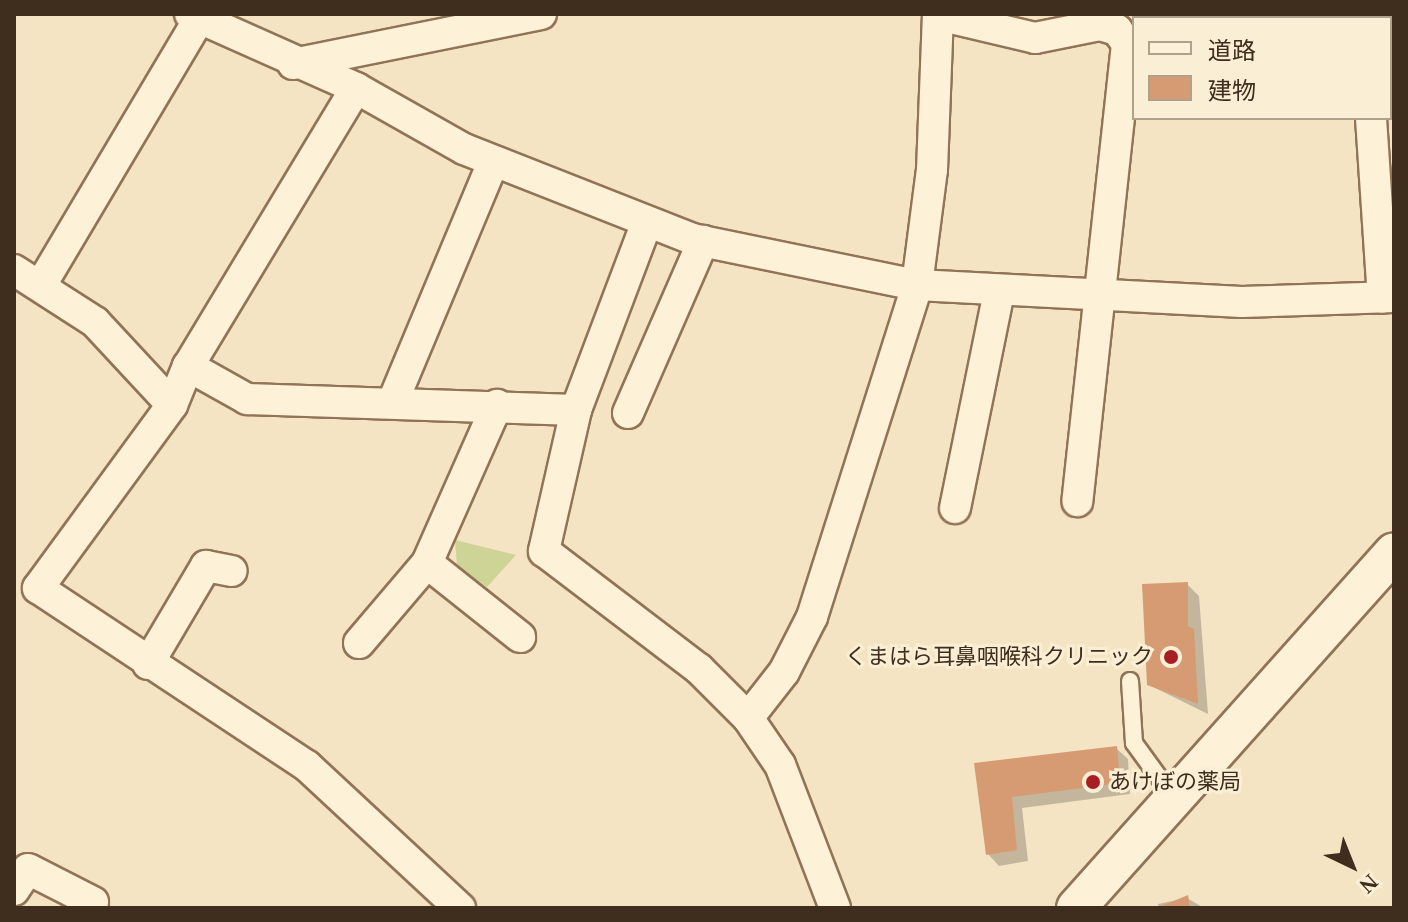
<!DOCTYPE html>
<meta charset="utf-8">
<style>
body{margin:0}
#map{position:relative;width:1408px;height:922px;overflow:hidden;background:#f4e4c3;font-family:"Times New Roman","Noto Sans JP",serif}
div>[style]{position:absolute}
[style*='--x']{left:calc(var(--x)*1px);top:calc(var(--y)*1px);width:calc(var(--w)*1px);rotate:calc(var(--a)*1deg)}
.green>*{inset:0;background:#ced495}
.shadow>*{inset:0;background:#0003}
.building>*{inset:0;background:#d79b74}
.roads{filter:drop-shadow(2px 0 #917457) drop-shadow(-2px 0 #917457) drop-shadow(0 2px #917457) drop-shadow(0 -2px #917457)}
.service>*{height:16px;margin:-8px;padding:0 8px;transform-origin:8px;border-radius:8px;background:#fdf1d8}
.minor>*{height:30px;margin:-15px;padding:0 15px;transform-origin:15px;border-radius:15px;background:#fdf1d8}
.tertiary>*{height:38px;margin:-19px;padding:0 19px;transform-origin:19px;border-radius:19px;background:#fdf1d8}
.dots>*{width:22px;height:22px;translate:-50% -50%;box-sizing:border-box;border:4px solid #faeed4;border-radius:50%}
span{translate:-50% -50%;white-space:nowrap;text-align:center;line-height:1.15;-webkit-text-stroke:6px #faeed4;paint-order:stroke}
.poi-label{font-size:22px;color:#3f2d1d}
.right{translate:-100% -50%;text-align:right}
.left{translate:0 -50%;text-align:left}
.frame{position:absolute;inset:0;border:16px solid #3f2d1d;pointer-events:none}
.legend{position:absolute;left:1132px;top:16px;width:260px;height:104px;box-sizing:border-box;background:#faeed4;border:2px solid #afa18b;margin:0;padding:10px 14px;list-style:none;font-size:24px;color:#3f2d1d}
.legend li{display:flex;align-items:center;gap:16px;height:40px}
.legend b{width:40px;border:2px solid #afa18b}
.north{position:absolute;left:1312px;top:826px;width:80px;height:80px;-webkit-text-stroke:6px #faeed4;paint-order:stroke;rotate:137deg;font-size:22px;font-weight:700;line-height:32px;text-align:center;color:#3f2d1d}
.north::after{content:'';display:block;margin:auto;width:28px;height:36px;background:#3f2d1d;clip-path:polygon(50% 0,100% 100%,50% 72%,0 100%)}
</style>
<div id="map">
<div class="green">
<i style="clip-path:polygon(455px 540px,516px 555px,487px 587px,457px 566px)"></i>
</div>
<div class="shadow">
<i style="clip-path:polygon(1187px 584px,1199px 596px,1208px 714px,1149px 685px)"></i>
<i style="clip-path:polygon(1116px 748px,1128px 759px,1130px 794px,1022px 808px,1028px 861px,999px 866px,988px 854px,977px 765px)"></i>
<i style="clip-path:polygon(1187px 898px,1204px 908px,1159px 908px,1158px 904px)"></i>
</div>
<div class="building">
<i style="clip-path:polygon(1188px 582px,1188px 626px,1194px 629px,1198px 704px,1147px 685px,1142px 584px)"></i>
<i style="clip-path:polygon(1117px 746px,1120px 783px,1012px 797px,1017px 850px,986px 855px,974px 763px)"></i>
<i style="clip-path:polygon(1188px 895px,1190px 907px,1204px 908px,1157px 908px)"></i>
</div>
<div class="roads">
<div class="service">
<i style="--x:1130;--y:681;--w:62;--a:86.3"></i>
<i style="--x:1134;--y:743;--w:68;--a:54"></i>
</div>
<div class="minor">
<i style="--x:190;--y:14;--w:182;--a:24"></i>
<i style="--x:356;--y:88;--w:124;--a:29.5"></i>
<i style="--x:464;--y:149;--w:245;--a:21.5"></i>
<i style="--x:692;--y:239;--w:230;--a:11.6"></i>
<i style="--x:917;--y:285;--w:325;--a:3"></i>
<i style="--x:1242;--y:302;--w:152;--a:-1.9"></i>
<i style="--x:1364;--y:14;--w:4;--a:90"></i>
<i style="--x:938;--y:15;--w:100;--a:13.3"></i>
<i style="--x:1035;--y:38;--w:66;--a:-11.3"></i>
<i style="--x:1100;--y:25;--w:18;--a:16"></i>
<i style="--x:1117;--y:30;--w:17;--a:54"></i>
<i style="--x:1127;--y:44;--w:460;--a:96.2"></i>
<i style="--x:293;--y:64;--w:253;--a:-11.4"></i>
<i style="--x:356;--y:88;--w:325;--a:121.1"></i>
<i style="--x:188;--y:366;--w:42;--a:112.3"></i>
<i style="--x:172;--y:405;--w:227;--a:126.2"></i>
<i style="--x:38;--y:588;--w:323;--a:33.5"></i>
<i style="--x:307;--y:766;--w:209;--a:42.9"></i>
<i style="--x:1371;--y:118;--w:180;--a:86.2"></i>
<i style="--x:647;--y:222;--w:201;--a:110.7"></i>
<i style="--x:576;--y:410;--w:145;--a:102.8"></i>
<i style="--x:544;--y:551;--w:195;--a:37.3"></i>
<i style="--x:699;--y:669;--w:69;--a:45"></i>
<i style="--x:14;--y:270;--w:96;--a:32.7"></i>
<i style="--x:95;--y:322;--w:113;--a:47.1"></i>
<i style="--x:41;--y:285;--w:309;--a:-59.3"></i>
<i style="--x:188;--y:366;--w:68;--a:29.2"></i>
<i style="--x:247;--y:399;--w:329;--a:1.9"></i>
<i style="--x:394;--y:399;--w:257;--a:-67.3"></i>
<i style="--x:628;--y:413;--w:188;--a:-66.4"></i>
<i style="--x:955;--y:508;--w:220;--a:-78.5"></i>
<i style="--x:427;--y:563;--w:119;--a:38.5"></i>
<i style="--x:359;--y:643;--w:105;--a:-49.6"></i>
<i style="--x:427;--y:563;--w:173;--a:-66.1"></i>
<i style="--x:148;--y:664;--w:114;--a:-59.4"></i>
<i style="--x:206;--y:566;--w:26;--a:11"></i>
<i style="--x:14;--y:890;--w:25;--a:-56"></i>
<i style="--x:28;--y:869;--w:73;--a:26.9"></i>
<i style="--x:835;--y:908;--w:153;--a:-111"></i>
<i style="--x:780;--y:765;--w:57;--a:-124.2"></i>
<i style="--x:748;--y:718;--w:58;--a:-52"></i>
<i style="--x:784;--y:672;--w:62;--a:-63"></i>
<i style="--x:812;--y:617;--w:348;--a:-72.4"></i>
<i style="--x:917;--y:285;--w:116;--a:-82.6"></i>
<i style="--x:932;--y:170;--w:156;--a:-87.8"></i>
</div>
<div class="tertiary">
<i style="--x:1076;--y:908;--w:477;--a:-48.2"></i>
</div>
</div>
<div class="dots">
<i style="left:1171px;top:657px;background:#a91e23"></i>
<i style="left:1093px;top:782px;background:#a91e23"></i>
</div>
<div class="poi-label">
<span class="right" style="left:1153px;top:657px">くまはら耳鼻咽喉科クリニック</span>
<span class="left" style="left:1109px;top:782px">あけぼの薬局</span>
</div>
<div class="frame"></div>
<ul class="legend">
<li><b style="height:10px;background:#fdf1d8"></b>道路</li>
<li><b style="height:22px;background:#d79b74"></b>建物</li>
</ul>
<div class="north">N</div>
</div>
